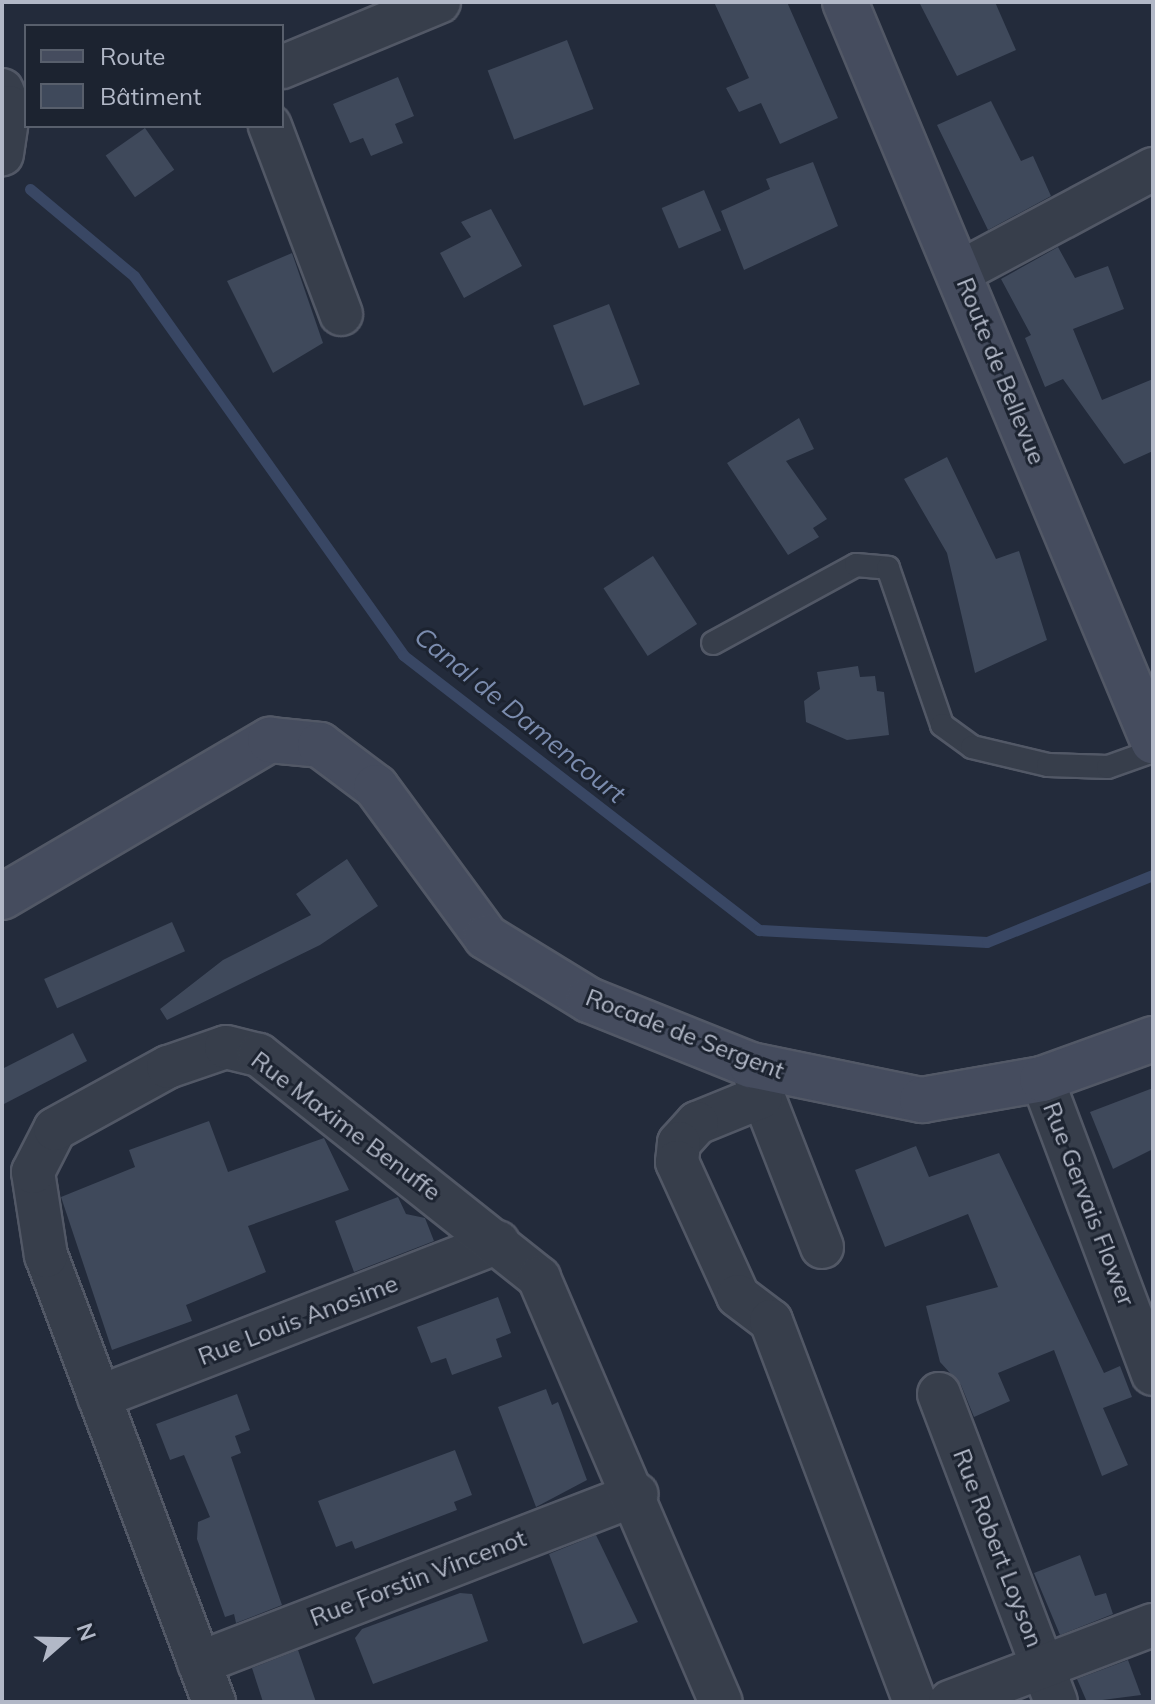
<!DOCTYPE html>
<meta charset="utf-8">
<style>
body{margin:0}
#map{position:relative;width:1155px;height:1704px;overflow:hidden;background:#232b3b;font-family:Mulish,sans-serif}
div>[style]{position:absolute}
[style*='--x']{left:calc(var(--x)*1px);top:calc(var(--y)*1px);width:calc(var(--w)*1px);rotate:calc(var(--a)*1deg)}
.stream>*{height:11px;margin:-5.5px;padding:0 5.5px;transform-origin:5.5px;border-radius:5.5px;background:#394764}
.building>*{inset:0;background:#3f495b;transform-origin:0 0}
.roads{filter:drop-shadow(2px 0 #525866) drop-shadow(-2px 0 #525866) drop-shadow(0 2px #525866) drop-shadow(0 -2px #525866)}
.lane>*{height:22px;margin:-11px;padding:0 11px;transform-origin:11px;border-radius:11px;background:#373e4b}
.street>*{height:42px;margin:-21px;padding:0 21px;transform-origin:21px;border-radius:21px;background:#373e4b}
.secondary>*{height:44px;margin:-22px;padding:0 22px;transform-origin:22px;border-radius:22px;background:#454c5e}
span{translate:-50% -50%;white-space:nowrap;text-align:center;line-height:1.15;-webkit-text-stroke:6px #1c2330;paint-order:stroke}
.street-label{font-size:24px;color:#b2b8c7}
.water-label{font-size:26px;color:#7b8cae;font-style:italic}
.frame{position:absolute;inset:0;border:4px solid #b2b8c7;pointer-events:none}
.legend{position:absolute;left:24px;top:24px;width:260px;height:104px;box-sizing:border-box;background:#1c2330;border:2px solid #585f6c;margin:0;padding:10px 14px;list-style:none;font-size:24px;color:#b2b8c7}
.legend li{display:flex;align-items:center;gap:16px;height:40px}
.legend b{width:40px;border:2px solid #585f6c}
.north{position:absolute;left:24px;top:1600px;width:80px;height:80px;-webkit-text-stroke:6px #1c2330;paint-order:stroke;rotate:70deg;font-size:22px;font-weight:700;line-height:32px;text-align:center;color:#b2b8c7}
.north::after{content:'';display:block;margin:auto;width:28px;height:36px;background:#b2b8c7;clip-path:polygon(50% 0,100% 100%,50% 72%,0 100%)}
</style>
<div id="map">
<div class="stream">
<i style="--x:30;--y:189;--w:136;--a:39.9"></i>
<i style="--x:134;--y:276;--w:465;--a:54.6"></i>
<i style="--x:403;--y:655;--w:450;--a:37.7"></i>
<i style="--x:759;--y:930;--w:228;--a:3"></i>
<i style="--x:987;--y:942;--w:179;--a:-22"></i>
</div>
<div class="building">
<i style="clip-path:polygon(714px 2px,787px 2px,838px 118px,780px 144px,761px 103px,739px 112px,726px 88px,749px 78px)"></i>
<i style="clip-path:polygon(919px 2px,995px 2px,1016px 50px,957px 76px)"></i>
<i style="left:567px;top:40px;width:74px;height:85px;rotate:69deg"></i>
<i style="clip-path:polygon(398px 77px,414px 116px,395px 124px,403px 143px,371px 156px,363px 138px,350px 143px,333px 104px)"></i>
<i style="clip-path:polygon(991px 101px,1021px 161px,1033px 156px,1051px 196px,988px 230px,937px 125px)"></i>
<i style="left:145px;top:128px;width:51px;height:48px;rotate:55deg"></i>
<i style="clip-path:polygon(813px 162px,838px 226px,744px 270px,721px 211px,770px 189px,766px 179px)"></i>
<i style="left:704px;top:190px;width:44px;height:46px;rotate:67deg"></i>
<i style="clip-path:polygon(491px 209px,522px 266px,464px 298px,440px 253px,471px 237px,461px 222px)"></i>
<i style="clip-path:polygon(1058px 247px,1075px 278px,1108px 266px,1124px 309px,1073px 329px,1102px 400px,1153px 379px,1153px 451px,1124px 464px,1063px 379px,1045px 387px,1025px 338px,1031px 335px,1001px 279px)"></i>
<i style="clip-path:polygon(292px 253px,323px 343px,273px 373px,227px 281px)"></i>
<i style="left:609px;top:304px;width:86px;height:60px;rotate:69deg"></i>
<i style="clip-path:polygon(799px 418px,814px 449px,786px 461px,827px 519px,813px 528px,819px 537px,788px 555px,727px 463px)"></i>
<i style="clip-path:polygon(947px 457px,996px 559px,1019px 551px,1047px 640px,975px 673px,947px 553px,904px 479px)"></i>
<i style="left:653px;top:556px;width:81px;height:59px;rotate:57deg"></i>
<i style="clip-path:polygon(858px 666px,860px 677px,875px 676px,877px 691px,884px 692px,889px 735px,847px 740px,806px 722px,804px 701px,820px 689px,817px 672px)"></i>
<i style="clip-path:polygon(347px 859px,378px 906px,320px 945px,167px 1020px,160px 1009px,223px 960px,311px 915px,296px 894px)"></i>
<i style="left:172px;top:922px;width:32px;height:140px;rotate:66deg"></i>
<i style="clip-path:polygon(73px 1033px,87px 1061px,2px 1105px,2px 1069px)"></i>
<i style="clip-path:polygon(1153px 1088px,1153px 1149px,1113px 1169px,1090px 1112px)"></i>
<i style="clip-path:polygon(209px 1121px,228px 1172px,324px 1138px,349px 1190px,248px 1226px,266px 1272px,186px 1305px,192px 1321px,112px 1350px,61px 1197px,135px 1167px,129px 1150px)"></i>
<i style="clip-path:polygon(916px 1146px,929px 1177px,999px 1153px,1104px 1373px,1120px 1366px,1132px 1397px,1103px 1408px,1128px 1465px,1102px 1476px,1054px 1350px,998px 1373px,1010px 1401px,974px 1417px,961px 1385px,940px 1362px,926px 1306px,998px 1287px,968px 1214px,885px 1247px,855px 1170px)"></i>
<i style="clip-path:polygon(398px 1197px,406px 1214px,425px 1218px,434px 1241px,354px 1272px,335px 1221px)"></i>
<i style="clip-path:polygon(498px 1297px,511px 1333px,496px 1339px,502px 1357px,452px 1375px,446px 1358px,431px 1363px,417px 1327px)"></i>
<i style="clip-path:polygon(546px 1389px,552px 1405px,558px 1402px,587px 1480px,536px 1507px,498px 1407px)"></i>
<i style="clip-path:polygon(237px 1394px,250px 1430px,235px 1436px,241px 1453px,231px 1457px,282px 1605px,236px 1623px,234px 1614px,225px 1617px,197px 1539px,198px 1522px,210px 1517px,184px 1455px,170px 1460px,156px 1424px)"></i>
<i style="clip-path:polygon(455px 1450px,472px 1495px,454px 1502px,457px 1510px,355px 1549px,352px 1541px,336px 1547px,318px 1501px)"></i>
<i style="clip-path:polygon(596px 1535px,638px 1622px,583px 1644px,549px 1554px)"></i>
<i style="clip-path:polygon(1080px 1555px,1095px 1596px,1106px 1593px,1113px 1614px,1060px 1635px,1034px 1573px)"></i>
<i style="clip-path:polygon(460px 1593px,472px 1594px,488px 1641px,373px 1684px,355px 1638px,362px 1629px)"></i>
<i style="clip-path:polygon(298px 1650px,316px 1702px,263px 1702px,252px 1668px)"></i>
<i style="clip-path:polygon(1128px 1660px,1141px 1695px,1087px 1702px,1077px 1679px)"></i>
</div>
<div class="roads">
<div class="lane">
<i style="--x:713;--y:643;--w:163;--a:-28.6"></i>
<i style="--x:856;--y:565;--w:32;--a:5"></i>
<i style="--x:888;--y:568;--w:166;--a:71"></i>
<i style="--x:942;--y:725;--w:37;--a:36"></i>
<i style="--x:972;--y:747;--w:78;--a:13.3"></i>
<i style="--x:1048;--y:765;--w:60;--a:1.9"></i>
<i style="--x:1108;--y:767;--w:48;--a:-19.6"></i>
</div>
<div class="street">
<i style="--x:282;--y:67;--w:170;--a:-22.5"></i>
<i style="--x:2;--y:90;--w:18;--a:68"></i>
<i style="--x:9;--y:107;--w:48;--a:98.5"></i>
<i style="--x:270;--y:126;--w:201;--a:69.3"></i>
<i style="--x:962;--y:271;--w:217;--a:-28.1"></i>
<i style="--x:753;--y:1070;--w:190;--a:68.7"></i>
<i style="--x:1042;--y:1079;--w:315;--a:69.4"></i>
<i style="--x:761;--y:1097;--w:69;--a:157.9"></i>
<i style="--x:697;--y:1123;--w:27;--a:132"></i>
<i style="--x:679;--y:1143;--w:19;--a:96"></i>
<i style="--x:677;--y:1162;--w:147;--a:65.5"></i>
<i style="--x:738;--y:1296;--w:41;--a:37.1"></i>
<i style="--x:771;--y:1321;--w:407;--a:69.3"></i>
<i style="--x:939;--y:1394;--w:329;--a:69.2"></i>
<i style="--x:99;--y:1397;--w:428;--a:-21.2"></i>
<i style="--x:199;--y:1663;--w:469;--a:-21.1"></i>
<i style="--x:214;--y:1702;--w:477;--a:-110.6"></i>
<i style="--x:46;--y:1256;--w:85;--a:-98.8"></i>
<i style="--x:33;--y:1172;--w:48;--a:-62.9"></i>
<i style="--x:55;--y:1129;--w:129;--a:-28.8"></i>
<i style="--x:168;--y:1067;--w:61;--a:-19"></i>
<i style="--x:226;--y:1047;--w:34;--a:14"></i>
<i style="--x:259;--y:1055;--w:358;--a:38.5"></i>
<i style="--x:539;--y:1278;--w:461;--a:66.8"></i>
<i style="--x:950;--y:1702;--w:217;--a:-20.8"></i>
</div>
<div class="secondary">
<i style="--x:845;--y:2;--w:801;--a:67.37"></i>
<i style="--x:2;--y:897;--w:311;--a:-30.4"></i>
<i style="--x:270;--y:740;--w:50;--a:5.7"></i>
<i style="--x:320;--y:745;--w:70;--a:36.9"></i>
<i style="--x:376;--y:787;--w:186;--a:53.7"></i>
<i style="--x:486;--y:937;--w:121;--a:31.5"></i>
<i style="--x:589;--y:1000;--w:175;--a:21.9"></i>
<i style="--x:751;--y:1065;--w:175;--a:11.6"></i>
<i style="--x:922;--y:1100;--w:122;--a:-9.9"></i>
<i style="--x:1042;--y:1079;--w:118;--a:-19.8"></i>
</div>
</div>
<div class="street-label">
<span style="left:1001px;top:371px;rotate:68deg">Route de Bellevue</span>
<span style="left:685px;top:1034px;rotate:21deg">Rocade de Sergent</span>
<span style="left:346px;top:1126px;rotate:37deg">Rue Maxime Benuffe</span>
<span style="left:1089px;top:1204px;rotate:69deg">Rue Gervais Flower</span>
<span style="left:298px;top:1320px;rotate:-21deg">Rue Louis Anosime</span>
<span style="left:998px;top:1548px;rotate:69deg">Rue Robert Loyson</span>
<span style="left:418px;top:1578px;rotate:-21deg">Rue Forstin Vincenot</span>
</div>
<div class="water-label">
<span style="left:520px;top:715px;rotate:39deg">Canal de Damencourt</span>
</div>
<div class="frame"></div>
<ul class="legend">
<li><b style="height:10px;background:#454c5e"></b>Route</li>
<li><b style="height:22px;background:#3f495b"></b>Bâtiment</li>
</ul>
<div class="north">N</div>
</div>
